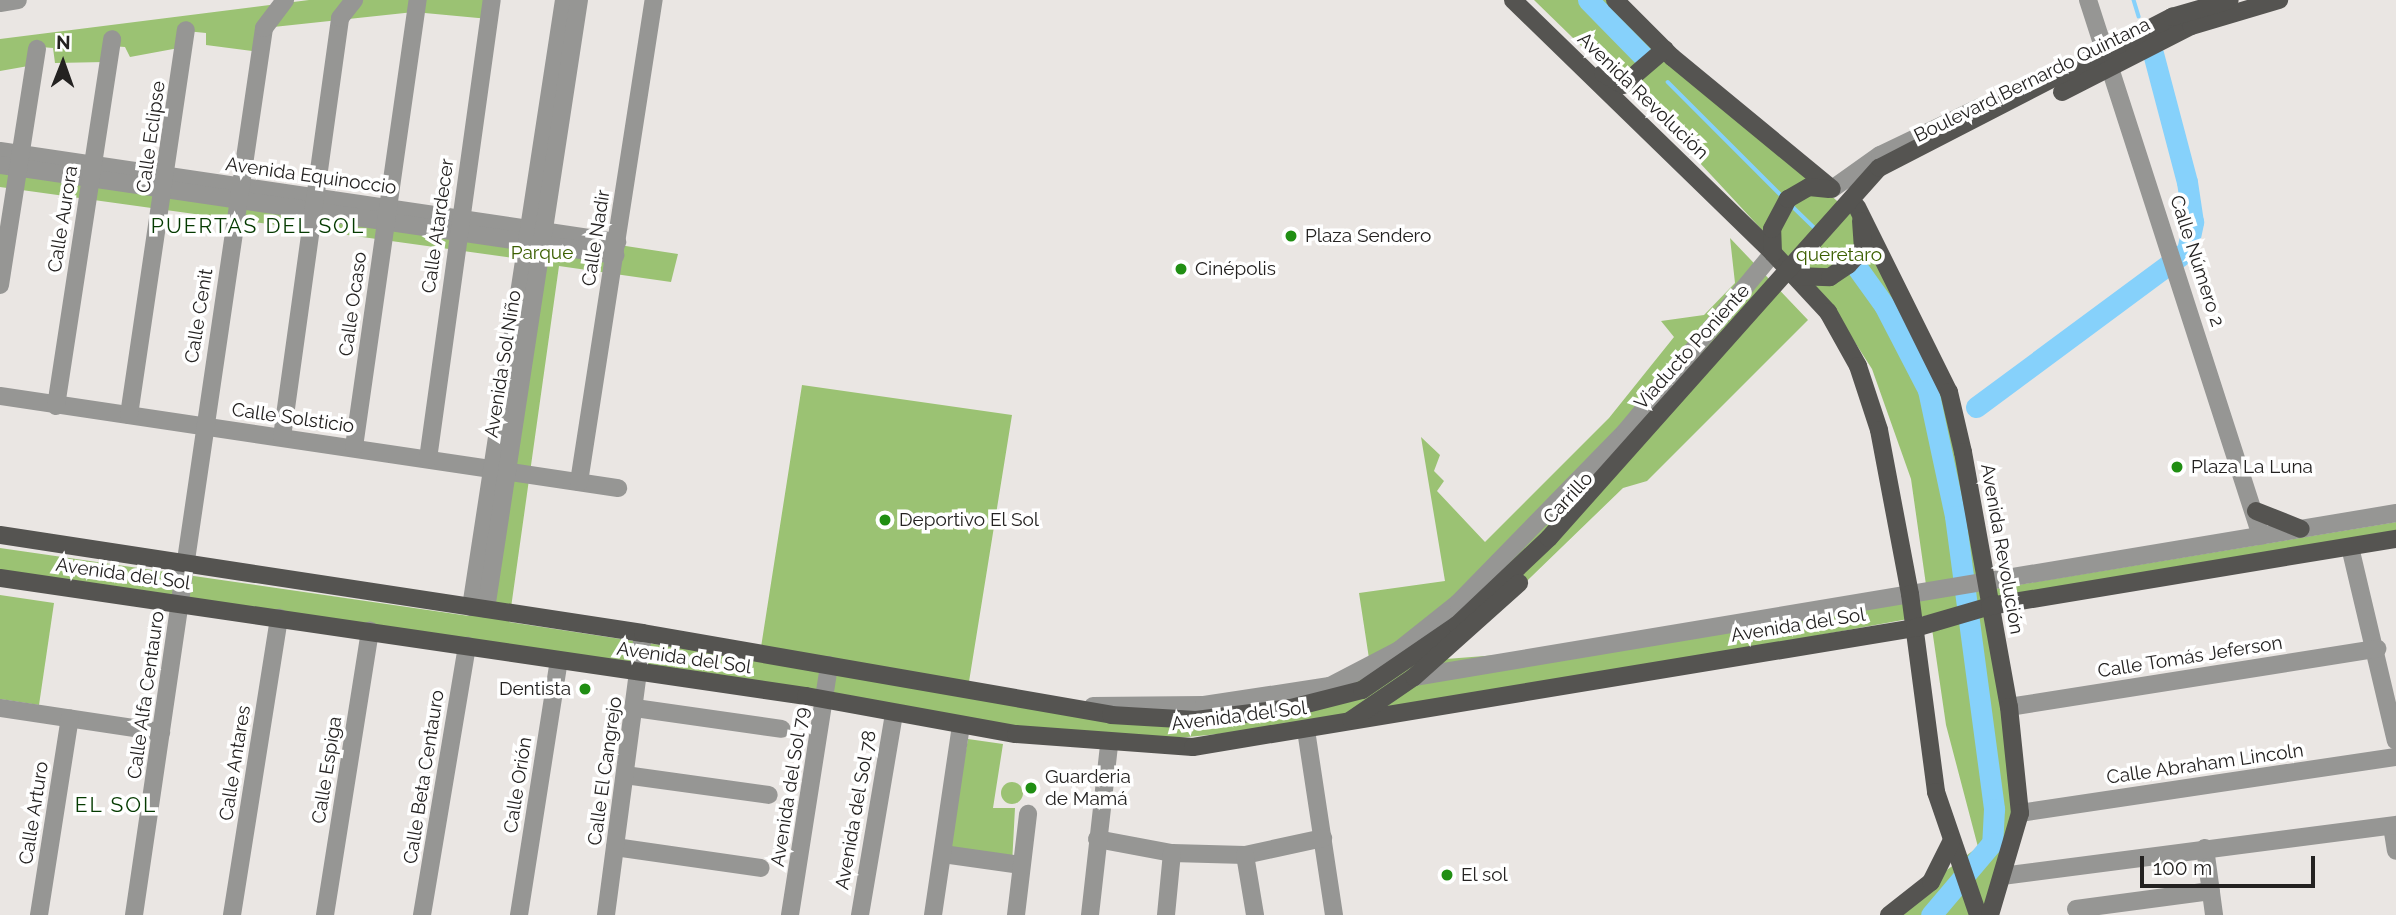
<!DOCTYPE html>
<meta charset="utf-8">
<style>
body{margin:0}
#map{position:relative;width:2396px;height:915px;overflow:hidden;background:#eae6e3;font-family:Raleway,sans-serif}
div>[style]{position:absolute}
[style*='--x']{left:calc(var(--x)*1px);top:calc(var(--y)*1px);width:calc(var(--w)*1px);rotate:calc(var(--a)*1deg)}
.green>*{inset:0;background:#9bc273}
.round{border-radius:50%}
.stream>*{height:3.5px;margin:-1.75px;padding:0 1.75px;transform-origin:1.75px;border-radius:1.75px;background:#86d1fb}
.river>*{height:21px;margin:-10.5px;padding:0 10.5px;transform-origin:10.5px;border-radius:10.5px;background:#86d1fb}
.minor>*{height:18px;margin:-9px;padding:0 9px;transform-origin:9px;border-radius:9px;background:#969694}
.major>*{height:18px;margin:-9px;padding:0 9px;transform-origin:9px;border-radius:9px;background:#555451}
.dots>*{width:19px;height:19px;translate:-50% -50%;box-sizing:border-box;border:4px solid #fff;border-radius:50%}
span{translate:-50% -50%;white-space:nowrap;text-align:center;line-height:1.15;-webkit-text-stroke:7px #fff;paint-order:stroke}
.street-label{font-size:19px;color:#242221}
.poi-label{font-size:19px;color:#242221}
.left{translate:0 -50%;text-align:left}
.right{translate:-100% -50%;text-align:right}
.park-label{font-size:19px;color:#3c5f00}
.neighbourhood-label{font-size:21px;color:#053b01;letter-spacing:2px}
.north{position:absolute;left:28px;top:28px;width:70px;height:70px;-webkit-text-stroke:5px #fff;paint-order:stroke;rotate:1deg;font-size:19px;font-weight:700;line-height:28px;text-align:center;color:#242221}
.north::after{content:'';display:block;margin:auto;width:24px;height:32px;background:#242221;clip-path:polygon(50% 0,100% 100%,50% 72%,0 100%)}
.scale{position:absolute;left:2140px;top:856px;width:175px;height:32px;box-sizing:border-box;border:4px solid #242221;border-top:0;padding-left:9px;font-size:21px;line-height:24px;white-space:nowrap;color:#242221;-webkit-text-stroke:5px #fff;paint-order:stroke}
</style>
<div id="map">
<div class="green">
<i style="clip-path:polygon(309px 0,492px 0,489px 19px,414px 12px,264px 28px,260px 52px,206px 45px,206px 33px,186px 31px,184px 47px,130px 57px,125px 47px,111px 46px,105px 62px,55px 63px,53px 48px,41px 47px,34px 65px,0 71px,0 39px)"></i>
<i style="clip-path:polygon(1534px 0,1616px 0,1870px 231px,1945px 368px,1993px 589px,2396px 522px,2396px 531px,1995px 601px,2020px 813px,1993px 915px,1886px 915px,1978px 847px,1946px 725px,1930px 615px,1343px 722px,1126px 743px,0 571px,0 548px,469px 616px,521px 259px,0 187px,0 150px,678px 254px,671px 282px,559px 266px,509px 622px,759px 660px,802px 385px,1012px 415px,968px 688px,1137px 715px,1238px 704px,1370px 665px,1359px 593px,1445px 581px,1421px 437px,1440px 455px,1434px 471px,1444px 481px,1437px 491px,1485px 542px,1609px 418px,1674px 337px,1661px 321px,1704px 315px,1735px 283px,1730px 238px,1808px 320px,1647px 481px,1623px 488px,1446px 659px,1668px 642px,1928px 599px,1911px 479px,1872px 369px,1829px 302px,1686px 148px)"></i>
<i style="clip-path:polygon(0 595px,54px 603px,39px 705px,0 699px)"></i>
<i style="clip-path:polygon(968px 739px,1003px 744px,993px 808px,1015px 808px,1012px 864px,947px 853px)"></i>
<i class="round" style="left:1001px;top:782px;width:22px;height:22px"></i>
</div>
<div class="stream">
<i style="--x:2134;--y:0;--w:17;--a:73"></i>
<i style="--x:1668;--y:82;--w:163;--a:45"></i>
<i style="--x:1791;--y:205;--w:35;--a:44"></i>
</div>
<div class="river">
<i style="--x:1588;--y:0;--w:81;--a:45.5"></i>
<i style="--x:1851;--y:259;--w:57;--a:54.3"></i>
<i style="--x:1884;--y:305;--w:96;--a:62.6"></i>
<i style="--x:1928;--y:390;--w:129;--a:77.9"></i>
<i style="--x:1955;--y:516;--w:296;--a:82.4"></i>
<i style="--x:1994;--y:809;--w:34;--a:93"></i>
<i style="--x:1992;--y:843;--w:94;--a:130.3"></i>
<i style="--x:1976;--y:407;--w:262;--a:-36.5"></i>
<i style="--x:2187;--y:251;--w:30;--a:-78"></i>
<i style="--x:2193;--y:222;--w:40;--a:-98.5"></i>
<i style="--x:2187;--y:182;--w:133;--a:-104.8"></i>
</div>
<div class="minor">
<i style="--x:2088;--y:0;--w:563;--a:72.11"></i>
<i style="--x:0;--y:3;--w:18;--a:-9"></i>
<i style="--x:0;--y:151;--w:624;--a:8.39"></i>
<i style="--x:0;--y:165;--w:622;--a:8.33"></i>
<i style="--x:1832;--y:189;--w:59;--a:-35.3"></i>
<i style="--x:1880;--y:155;--w:111;--a:-25.6"></i>
<i style="--x:0;--y:285;--w:239;--a:-81.1"></i>
<i style="--x:0;--y:396;--w:625;--a:8.47"></i>
<i style="--x:56;--y:406;--w:371;--a:-81.3"></i>
<i style="--x:129;--y:415;--w:389;--a:-81.6"></i>
<i style="--x:282;--y:437;--w:423;--a:-82.1"></i>
<i style="--x:340;--y:18;--w:23;--a:-52"></i>
<i style="--x:354;--y:447;--w:452;--a:-81.9"></i>
<i style="--x:428;--y:459;--w:463;--a:-82.1"></i>
<i style="--x:579;--y:482;--w:488;--a:-81.2"></i>
<i style="--x:2350;--y:547;--w:199;--a:76.7"></i>
<i style="--x:471;--y:607;--w:614;--a:-81.29"></i>
<i style="--x:486;--y:609;--w:616;--a:-81.32"></i>
<i style="--x:1414;--y:677;--w:996;--a:-9.48"></i>
<i style="--x:1093;--y:706;--w:111;--a:-0.5"></i>
<i style="--x:1204;--y:705;--w:127;--a:-8.6"></i>
<i style="--x:1330;--y:686;--w:78;--a:-27.6"></i>
<i style="--x:1399;--y:650;--w:75;--a:-38.5"></i>
<i style="--x:1458;--y:603;--w:239;--a:-45.7"></i>
<i style="--x:1625;--y:432;--w:232;--a:-50.4"></i>
<i style="--x:2009;--y:707;--w:373;--a:-9"></i>
<i style="--x:0;--y:708;--w:163;--a:8.5"></i>
<i style="--x:635;--y:708;--w:148;--a:8.1"></i>
<i style="--x:1306;--y:730;--w:187;--a:81.4"></i>
<i style="--x:625;--y:775;--w:145;--a:7.9"></i>
<i style="--x:2020;--y:813;--w:380;--a:-8.5"></i>
<i style="--x:2392;--y:826;--w:25;--a:81"></i>
<i style="--x:1097;--y:839;--w:76;--a:10.6"></i>
<i style="--x:1172;--y:853;--w:73;--a:1.6"></i>
<i style="--x:1245;--y:855;--w:80;--a:-12.3"></i>
<i style="--x:615;--y:847;--w:147;--a:8.2"></i>
<i style="--x:2205;--y:848;--w:68;--a:82.3"></i>
<i style="--x:943;--y:854;--w:78;--a:8.1"></i>
<i style="--x:1245;--y:855;--w:61;--a:80.5"></i>
<i style="--x:2002;--y:876;--w:397;--a:-7.4"></i>
<i style="--x:2076;--y:909;--w:136;--a:-7.6"></i>
<i style="--x:39;--y:915;--w:199;--a:-81.1"></i>
<i style="--x:134;--y:915;--w:896;--a:-81.66"></i>
<i style="--x:264;--y:28;--w:35;--a:-53"></i>
<i style="--x:232;--y:915;--w:301;--a:-81"></i>
<i style="--x:325;--y:915;--w:288;--a:-81"></i>
<i style="--x:422;--y:915;--w:273;--a:-80.5"></i>
<i style="--x:519;--y:915;--w:257;--a:-81.1"></i>
<i style="--x:606;--y:915;--w:284;--a:-82.5"></i>
<i style="--x:790;--y:915;--w:253;--a:-81.1"></i>
<i style="--x:860;--y:915;--w:205;--a:-80.4"></i>
<i style="--x:933;--y:915;--w:191;--a:-81.6"></i>
<i style="--x:1016;--y:915;--w:102;--a:-83.2"></i>
<i style="--x:1090;--y:915;--w:171;--a:-83.6"></i>
<i style="--x:1166;--y:915;--w:62;--a:-84.5"></i>
</div>
<div class="major">
<i style="--x:1513;--y:0;--w:363;--a:44.2"></i>
<i style="--x:1773;--y:253;--w:81;--a:47"></i>
<i style="--x:1828;--y:312;--w:62;--a:60.9"></i>
<i style="--x:1858;--y:366;--w:67;--a:71.8"></i>
<i style="--x:1879;--y:430;--w:167;--a:79.3"></i>
<i style="--x:1910;--y:594;--w:200;--a:82.5"></i>
<i style="--x:1936;--y:792;--w:130;--a:71.1"></i>
<i style="--x:1615;--y:0;--w:81;--a:45"></i>
<i style="--x:1672;--y:57;--w:207;--a:39.5"></i>
<i style="--x:1603;--y:73;--w:23;--a:31"></i>
<i style="--x:1623;--y:85;--w:55;--a:-40.6"></i>
<i style="--x:2062;--y:92;--w:145;--a:-27.1"></i>
<i style="--x:2191;--y:26;--w:92;--a:-16.5"></i>
<i style="--x:1857;--y:207;--w:207;--a:63.6"></i>
<i style="--x:1949;--y:392;--w:62;--a:76.9"></i>
<i style="--x:1963;--y:452;--w:259;--a:79.8"></i>
<i style="--x:2009;--y:707;--w:107;--a:84.1"></i>
<i style="--x:2020;--y:813;--w:106;--a:106.4"></i>
<i style="--x:1773;--y:253;--w:24;--a:-92"></i>
<i style="--x:1772;--y:229;--w:34;--a:-62"></i>
<i style="--x:1788;--y:199;--w:24;--a:-30"></i>
<i style="--x:1809;--y:187;--w:20;--a:6"></i>
<i style="--x:1795;--y:276;--w:35;--a:2"></i>
<i style="--x:1830;--y:277;--w:22;--a:-34"></i>
<i style="--x:1848;--y:265;--w:22;--a:-47"></i>
<i style="--x:1863;--y:249;--w:28;--a:-94"></i>
<i style="--x:2256;--y:511;--w:48;--a:21.8"></i>
<i style="--x:0;--y:535;--w:650;--a:8.67"></i>
<i style="--x:643;--y:633;--w:475;--a:9.9"></i>
<i style="--x:1111;--y:715;--w:85;--a:3.4"></i>
<i style="--x:1196;--y:720;--w:96;--a:-7.2"></i>
<i style="--x:1291;--y:708;--w:73;--a:-14.2"></i>
<i style="--x:1362;--y:690;--w:115;--a:-34.4"></i>
<i style="--x:1457;--y:625;--w:127;--a:-43.4"></i>
<i style="--x:1549;--y:538;--w:496;--a:-48.3"></i>
<i style="--x:1879;--y:168;--w:330;--a:-27.3"></i>
<i style="--x:2172;--y:17;--w:60;--a:-16.3"></i>
<i style="--x:0;--y:578;--w:815;--a:8.33"></i>
<i style="--x:806;--y:696;--w:213;--a:10.3"></i>
<i style="--x:1016;--y:734;--w:177;--a:4.2"></i>
<i style="--x:1193;--y:747;--w:732;--a:-9.36"></i>
<i style="--x:1915;--y:628;--w:78;--a:-16.3"></i>
<i style="--x:1990;--y:606;--w:411;--a:-9.4"></i>
<i style="--x:1351;--y:720;--w:76;--a:-34.3"></i>
<i style="--x:1414;--y:677;--w:141;--a:-41.8"></i>
<i style="--x:1889;--y:915;--w:53;--a:-38.2"></i>
<i style="--x:1931;--y:882;--w:45;--a:-63.4"></i>
</div>
<div class="dots">
<i style="left:1291px;top:236px;background:#208e13"></i>
<i style="left:1181px;top:269px;background:#208e13"></i>
<i style="left:2177px;top:467px;background:#208e13"></i>
<i style="left:885px;top:520px;background:#208e13"></i>
<i style="left:585px;top:689px;background:#208e13"></i>
<i style="left:1031px;top:788px;background:#208e13"></i>
<i style="left:1447px;top:875px;background:#208e13"></i>
</div>
<div class="street-label">
<span style="left:2032px;top:80px;rotate:-26deg">Boulevard Bernardo Quintana</span>
<span style="left:1643px;top:96px;rotate:44deg">Avenida Revolución</span>
<span style="left:151px;top:137px;rotate:-82deg">Calle Eclipse</span>
<span style="left:311px;top:176px;rotate:8deg">Avenida Equinoccio</span>
<span style="left:63px;top:219px;rotate:-81deg">Calle Aurora</span>
<span style="left:438px;top:226px;rotate:-82deg">Calle Atardecer</span>
<span style="left:596px;top:238px;rotate:-81deg">Calle Nadir</span>
<span style="left:2197px;top:261px;rotate:72deg">Calle Número 2</span>
<span style="left:353px;top:304px;rotate:-82deg">Calle Ocaso</span>
<span style="left:199px;top:316px;rotate:-81deg">Calle Cenit</span>
<span style="left:1692px;top:347px;rotate:-48deg">Viaducto Poniente</span>
<span style="left:503px;top:364px;rotate:-81deg">Avenida Sol Niño</span>
<span style="left:293px;top:418px;rotate:8deg">Calle Solsticio</span>
<span style="left:1568px;top:498px;rotate:-47deg">Carrillo</span>
<span style="left:2002px;top:549px;rotate:80deg">Avenida Revolución</span>
<span style="left:123px;top:574px;rotate:8deg">Avenida del Sol</span>
<span style="left:1798px;top:625px;rotate:-9deg">Avenida del Sol</span>
<span style="left:2190px;top:657px;rotate:-9deg">Calle Tomás Jeferson</span>
<span style="left:684px;top:658px;rotate:8deg">Avenida del Sol</span>
<span style="left:146px;top:695px;rotate:-82deg">Calle Alfa Centauro</span>
<span style="left:1239px;top:716px;rotate:-7deg">Avenida del Sol</span>
<span style="left:235px;top:763px;rotate:-81deg">Calle Antares</span>
<span style="left:2205px;top:764px;rotate:-8deg">Calle Abraham Lincoln</span>
<span style="left:327px;top:770px;rotate:-81deg">Calle Espiga</span>
<span style="left:605px;top:771px;rotate:-82deg">Calle El Cangrejo</span>
<span style="left:424px;top:777px;rotate:-81deg">Calle Beta Centauro</span>
<span style="left:518px;top:785px;rotate:-81deg">Calle Orión</span>
<span style="left:790px;top:787px;rotate:-81deg">Avenida del Sol 79</span>
<span style="left:856px;top:810px;rotate:-80deg">Avenida del Sol 78</span>
<span style="left:34px;top:813px;rotate:-81deg">Calle Arturo</span>
</div>
<div class="poi-label">
<span class="left" style="left:1305px;top:236px">Plaza Sendero</span>
<span class="left" style="left:1195px;top:269px">Cinépolis</span>
<span class="left" style="left:2191px;top:467px">Plaza La Luna</span>
<span class="left" style="left:899px;top:520px">Deportivo El Sol</span>
<span class="right" style="left:571px;top:689px">Dentista</span>
<span class="left" style="left:1045px;top:788px">Guarderia<br>de Mamá</span>
<span class="left" style="left:1461px;top:875px">El sol</span>
</div>
<div class="park-label">
<span style="left:542px;top:253px">Parque</span>
<span style="left:1839px;top:255px">queretaro</span>
</div>
<div class="neighbourhood-label">
<span style="left:258px;top:226px">PUERTAS DEL SOL</span>
<span style="left:116px;top:805px">EL SOL</span>
</div>
<div class="north">N</div>
<div class="scale">100 m</div>
</div>
